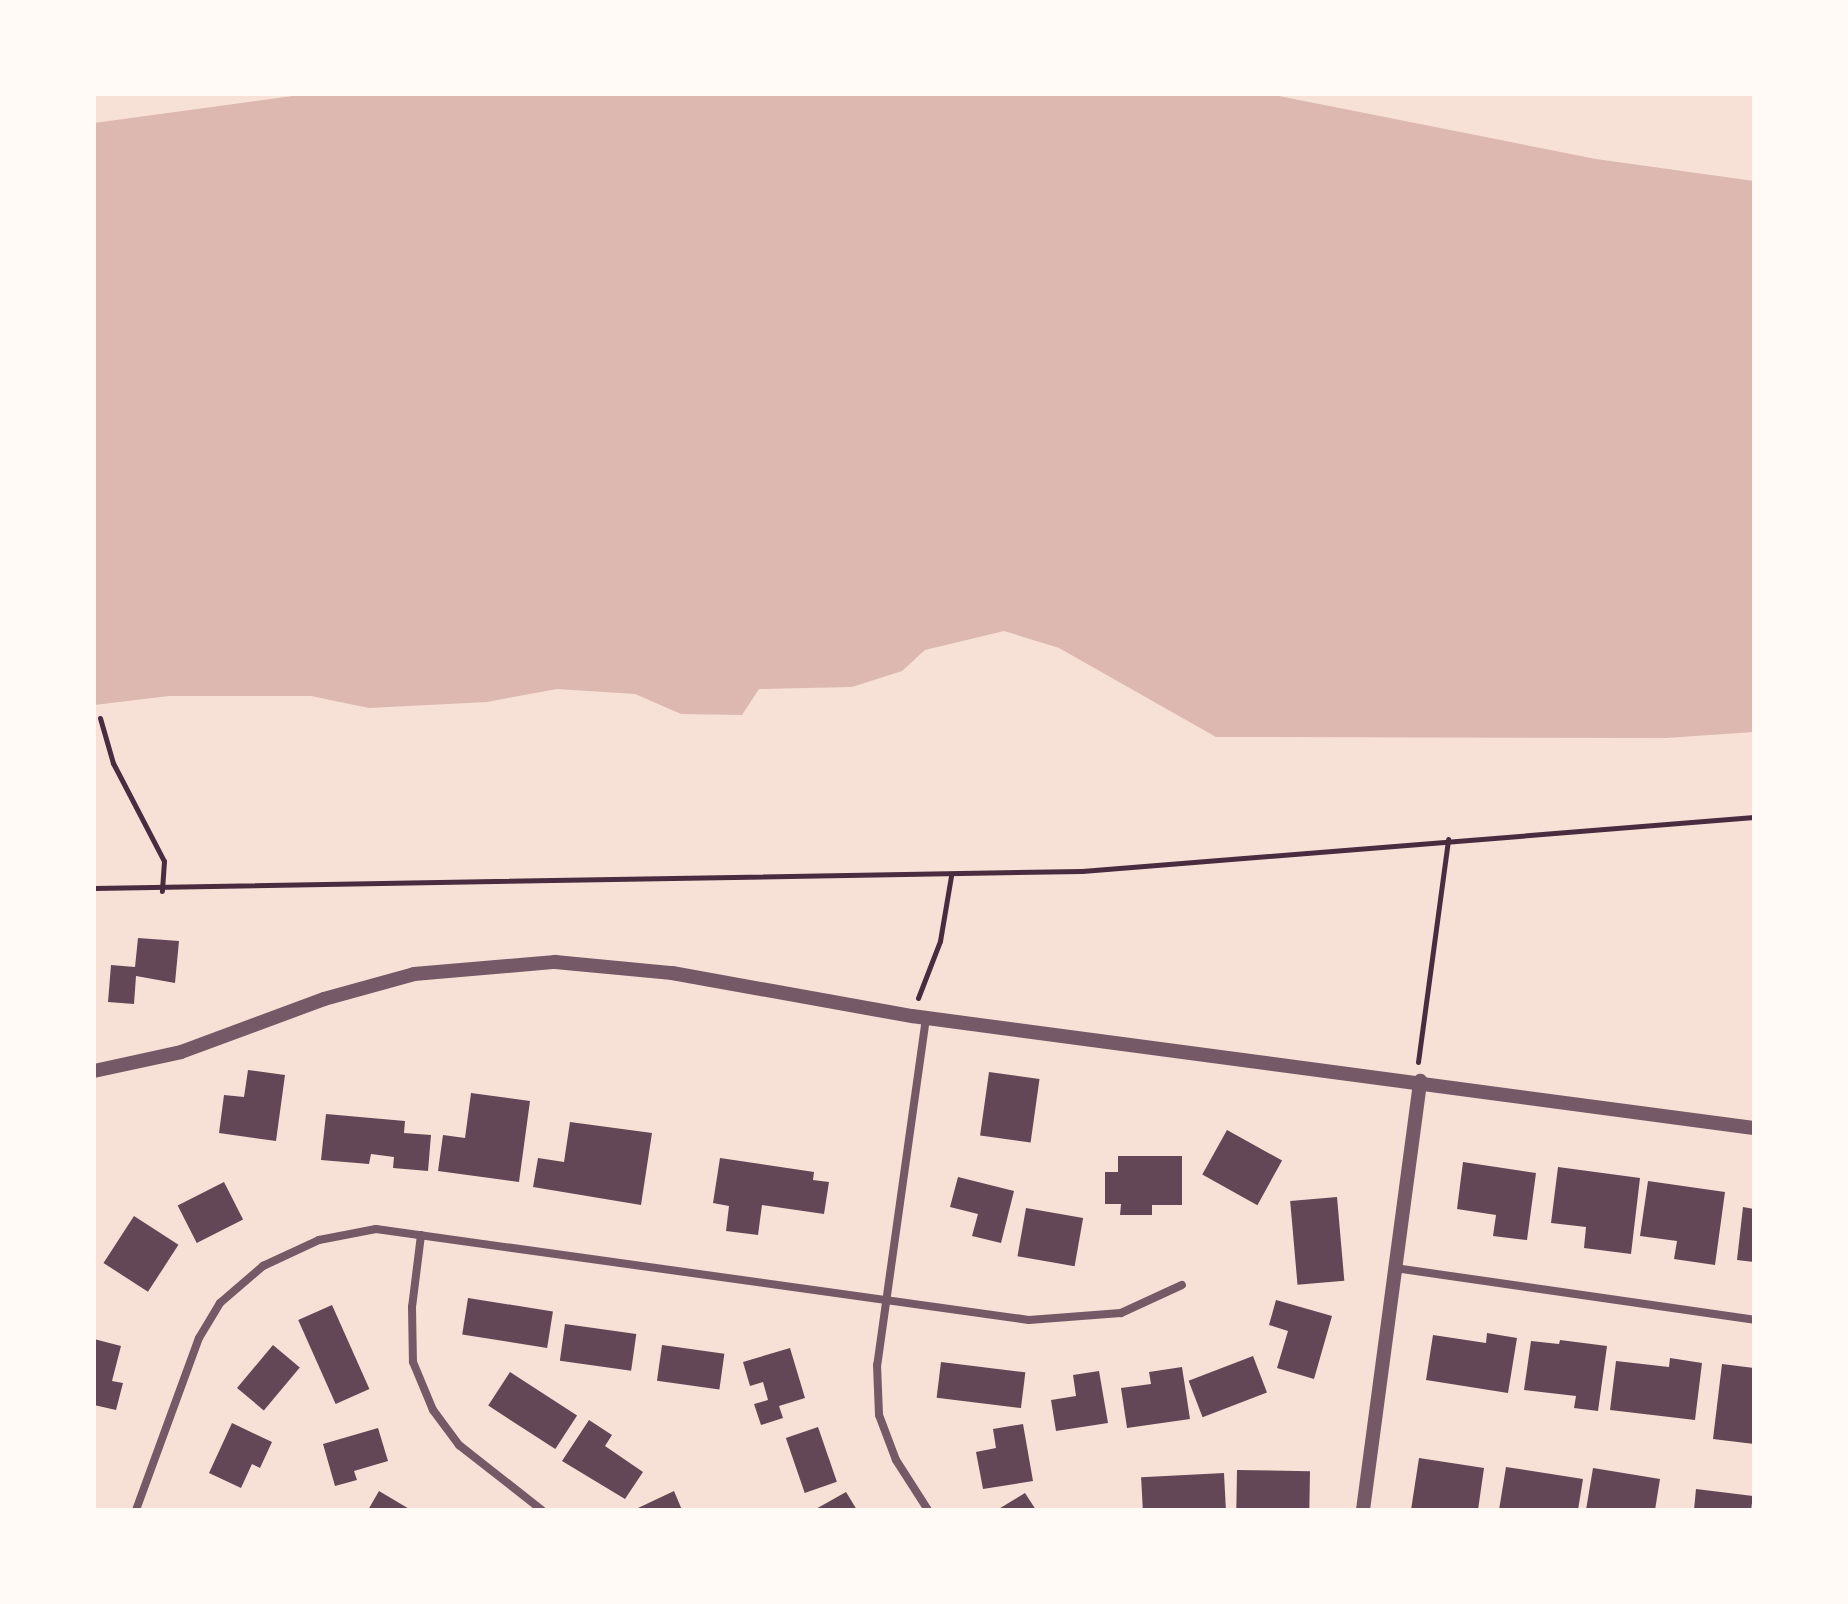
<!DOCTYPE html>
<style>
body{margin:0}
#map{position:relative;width:1848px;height:1604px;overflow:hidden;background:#f7e1d7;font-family:Arial,sans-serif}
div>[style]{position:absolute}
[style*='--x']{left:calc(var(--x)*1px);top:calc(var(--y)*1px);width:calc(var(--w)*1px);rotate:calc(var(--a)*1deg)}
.water>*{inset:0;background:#dcb8b0}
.building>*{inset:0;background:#644757;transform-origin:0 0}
.path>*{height:5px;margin:-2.5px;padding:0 2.5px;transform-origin:2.5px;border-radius:2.5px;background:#4a2c40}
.minor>*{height:8px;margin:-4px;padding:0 4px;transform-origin:4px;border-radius:4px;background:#755966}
.tertiary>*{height:14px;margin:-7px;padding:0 7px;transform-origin:7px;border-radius:7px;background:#755966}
span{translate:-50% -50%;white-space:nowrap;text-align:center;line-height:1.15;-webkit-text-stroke:7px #fffaf5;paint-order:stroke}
.frame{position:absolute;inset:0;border:96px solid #fffaf5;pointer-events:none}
</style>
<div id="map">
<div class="water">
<i style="clip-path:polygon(307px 94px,1269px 94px,1596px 159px,1754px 181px,1754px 732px,1666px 738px,1216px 737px,1059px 648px,1004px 631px,925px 650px,902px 671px,852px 687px,759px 689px,742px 715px,681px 714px,635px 694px,557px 689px,487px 702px,369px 708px,311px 696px,169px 696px,94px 705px,94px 123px)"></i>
</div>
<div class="building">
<i style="clip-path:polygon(138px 938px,179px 941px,175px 983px,136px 976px,134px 1004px,108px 1002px,111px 965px,135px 967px)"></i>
<i style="clip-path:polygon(248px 1070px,285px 1075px,276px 1141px,219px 1133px,224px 1095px,244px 1097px)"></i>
<i style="left:989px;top:1072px;width:51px;height:64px;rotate:8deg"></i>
<i style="clip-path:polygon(471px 1093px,530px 1101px,519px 1182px,438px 1171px,443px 1135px,465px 1138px)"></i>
<i style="clip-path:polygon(326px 1114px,405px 1121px,404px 1133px,431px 1135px,428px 1171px,393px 1168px,394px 1157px,371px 1154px,369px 1164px,321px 1160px)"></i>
<i style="clip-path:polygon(570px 1122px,652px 1133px,641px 1205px,533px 1187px,538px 1158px,564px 1162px)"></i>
<i style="left:1227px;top:1130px;width:63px;height:51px;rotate:29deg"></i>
<i style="clip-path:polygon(1118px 1156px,1182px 1156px,1182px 1205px,1152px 1205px,1152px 1215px,1120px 1215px,1121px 1204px,1105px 1204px,1105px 1172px,1118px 1172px)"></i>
<i style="clip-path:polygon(720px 1158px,814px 1172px,813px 1180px,829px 1182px,824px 1214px,762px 1205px,758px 1235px,726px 1231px,729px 1206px,713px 1203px)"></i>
<i style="clip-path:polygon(1463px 1162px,1536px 1173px,1527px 1240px,1493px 1236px,1496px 1215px,1457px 1209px)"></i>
<i style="clip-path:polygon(1558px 1167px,1640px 1178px,1631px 1254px,1584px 1248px,1586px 1227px,1551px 1223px)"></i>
<i style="clip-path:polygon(958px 1177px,1014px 1191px,1001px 1243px,972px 1236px,978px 1214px,950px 1207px)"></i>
<i style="clip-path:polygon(1648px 1181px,1725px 1192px,1715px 1265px,1674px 1259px,1677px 1241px,1640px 1236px)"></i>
<i style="left:224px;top:1182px;width:42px;height:52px;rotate:63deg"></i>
<i style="left:1337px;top:1197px;width:84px;height:47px;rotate:85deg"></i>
<i style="clip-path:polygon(1743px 1207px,1754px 1209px,1754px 1262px,1737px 1260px)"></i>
<i style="left:1026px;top:1208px;width:58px;height:49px;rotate:10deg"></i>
<i style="left:134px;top:1216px;width:53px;height:56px;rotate:33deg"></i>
<i style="left:468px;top:1298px;width:86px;height:37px;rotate:9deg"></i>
<i style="clip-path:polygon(1276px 1300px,1332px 1316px,1314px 1379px,1277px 1368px,1288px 1331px,1269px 1325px)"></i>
<i style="left:332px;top:1305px;width:92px;height:37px;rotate:66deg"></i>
<i style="left:565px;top:1324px;width:72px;height:37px;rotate:8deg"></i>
<i style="clip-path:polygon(1487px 1333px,1517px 1338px,1508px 1393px,1426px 1380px,1433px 1335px,1486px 1343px)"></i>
<i style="clip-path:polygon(94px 1339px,121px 1346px,112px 1381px,123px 1383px,116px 1410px,94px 1405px)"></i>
<i style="clip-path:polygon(1560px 1340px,1607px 1346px,1598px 1411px,1574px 1408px,1576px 1396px,1524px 1390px,1531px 1341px,1559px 1344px)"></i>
<i style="left:273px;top:1345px;width:35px;height:56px;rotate:40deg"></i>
<i style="left:662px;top:1345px;width:63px;height:36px;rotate:8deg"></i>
<i style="clip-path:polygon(790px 1348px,805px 1398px,779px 1406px,783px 1418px,761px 1425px,754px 1404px,768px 1400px,763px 1382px,750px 1386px,743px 1362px)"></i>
<i style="left:1253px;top:1356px;width:39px;height:69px;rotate:69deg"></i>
<i style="clip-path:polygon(1670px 1358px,1702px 1363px,1695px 1420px,1610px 1410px,1616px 1361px,1669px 1367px)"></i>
<i style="left:941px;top:1362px;width:85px;height:36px;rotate:7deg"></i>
<i style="clip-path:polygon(1722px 1364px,1754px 1368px,1754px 1444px,1713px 1439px)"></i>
<i style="clip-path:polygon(1182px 1367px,1190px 1419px,1127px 1428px,1121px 1388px,1151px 1384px,1149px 1372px)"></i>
<i style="clip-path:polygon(1099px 1371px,1108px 1423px,1056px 1431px,1051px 1400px,1076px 1396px,1073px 1375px)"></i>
<i style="left:510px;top:1372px;width:80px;height:40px;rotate:33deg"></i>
<i style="clip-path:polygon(589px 1420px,612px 1435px,605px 1446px,643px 1472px,625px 1499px,562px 1461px)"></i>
<i style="clip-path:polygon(232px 1423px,272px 1442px,260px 1468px,252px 1464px,241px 1488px,209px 1473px)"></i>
<i style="clip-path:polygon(1023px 1424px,1033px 1481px,983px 1489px,976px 1452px,996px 1448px,993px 1429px)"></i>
<i style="left:818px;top:1427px;width:58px;height:34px;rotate:71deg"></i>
<i style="clip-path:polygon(378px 1428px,388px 1461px,354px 1471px,357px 1480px,335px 1486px,323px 1444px)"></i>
<i style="clip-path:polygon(1419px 1458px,1484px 1468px,1478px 1510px,1411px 1510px)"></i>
<i style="clip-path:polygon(1506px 1467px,1583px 1479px,1578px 1510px,1499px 1510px)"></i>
<i style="clip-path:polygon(1593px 1468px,1660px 1479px,1655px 1510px,1586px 1510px)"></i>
<i style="left:1237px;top:1470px;width:73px;height:40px;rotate:1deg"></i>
<i style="left:1224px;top:1473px;width:37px;height:83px;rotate:87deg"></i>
<i style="clip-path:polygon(1696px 1489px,1753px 1496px,1751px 1510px,1694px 1510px)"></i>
<i style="clip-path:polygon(379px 1491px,411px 1510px,368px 1510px)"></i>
<i style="clip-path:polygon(674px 1491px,682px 1510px,639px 1510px,638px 1508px)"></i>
<i style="clip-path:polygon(846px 1492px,857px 1510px,814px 1510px)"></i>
<i style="clip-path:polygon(1025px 1493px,1036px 1510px,997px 1510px)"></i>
</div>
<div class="path">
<i style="--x:100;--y:718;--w:47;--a:73.9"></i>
<i style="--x:113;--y:763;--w:110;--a:62.5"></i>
<i style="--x:164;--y:861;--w:30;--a:94"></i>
<i style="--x:94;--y:888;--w:988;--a:-0.99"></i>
<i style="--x:1082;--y:871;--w:674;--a:-4.59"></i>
<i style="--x:918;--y:998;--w:61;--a:-68.9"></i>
<i style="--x:940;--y:941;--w:66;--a:-80.4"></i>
<i style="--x:1418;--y:1062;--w:225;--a:-82.3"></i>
</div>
<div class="minor">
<i style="--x:926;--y:1018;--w:350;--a:98"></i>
<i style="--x:877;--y:1365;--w:50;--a:87.7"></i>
<i style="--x:879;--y:1415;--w:48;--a:69.3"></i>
<i style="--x:896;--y:1460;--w:59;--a:57.4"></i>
<i style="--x:421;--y:1235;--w:73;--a:97.1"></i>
<i style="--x:412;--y:1307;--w:55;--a:89"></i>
<i style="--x:413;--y:1362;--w:52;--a:67.4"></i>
<i style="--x:433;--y:1410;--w:44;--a:53.4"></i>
<i style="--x:459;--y:1445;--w:105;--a:38.1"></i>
<i style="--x:1395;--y:1268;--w:363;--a:8.2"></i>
<i style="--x:136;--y:1510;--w:183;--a:-69.9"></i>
<i style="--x:199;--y:1338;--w:41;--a:-59"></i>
<i style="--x:220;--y:1303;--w:57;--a:-40.7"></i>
<i style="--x:263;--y:1266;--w:62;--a:-24.9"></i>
<i style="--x:319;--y:1240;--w:58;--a:-10.9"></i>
<i style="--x:376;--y:1229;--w:659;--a:7.93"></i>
<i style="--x:1029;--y:1320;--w:92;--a:-4.4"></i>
<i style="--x:1121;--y:1313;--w:67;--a:-24.7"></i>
</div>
<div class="tertiary">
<i style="--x:94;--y:1071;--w:89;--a:-12.3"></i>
<i style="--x:181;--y:1052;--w:153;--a:-20.3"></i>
<i style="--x:324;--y:999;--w:93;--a:-15.5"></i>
<i style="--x:414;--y:974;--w:142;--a:-4.9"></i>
<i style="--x:555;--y:962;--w:118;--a:5.4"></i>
<i style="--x:672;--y:973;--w:244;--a:10.2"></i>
<i style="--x:912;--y:1016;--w:849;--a:7.58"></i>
<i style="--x:1363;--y:1510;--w:433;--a:-82.4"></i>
</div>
<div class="frame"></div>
</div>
